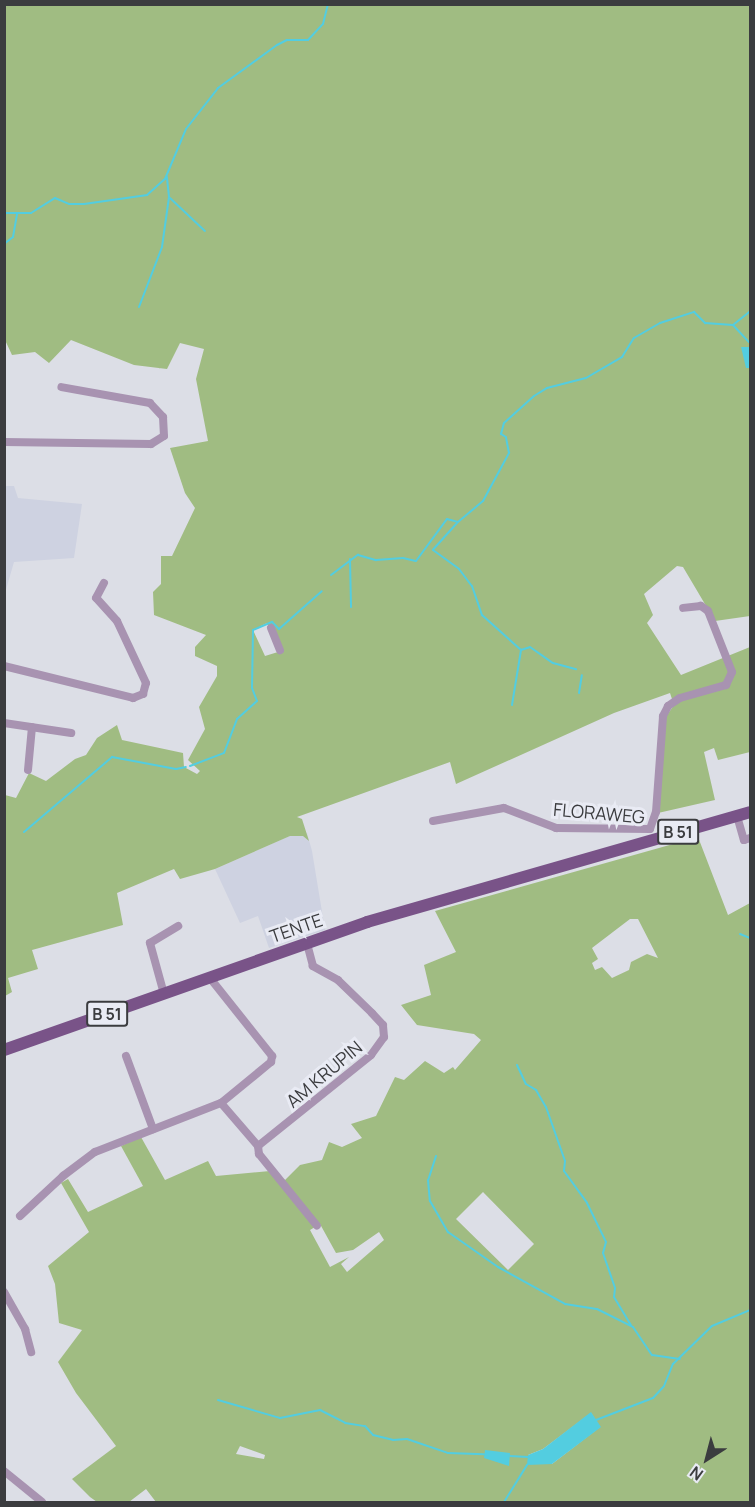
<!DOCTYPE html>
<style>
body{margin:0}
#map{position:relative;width:755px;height:1507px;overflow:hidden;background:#dcdee6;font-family:Manrope,sans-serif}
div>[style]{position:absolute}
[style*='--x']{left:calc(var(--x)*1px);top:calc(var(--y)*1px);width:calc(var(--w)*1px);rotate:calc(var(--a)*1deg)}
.built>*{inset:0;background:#ced2e1}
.green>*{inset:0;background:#a0bc82}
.water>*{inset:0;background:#53cde0}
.stream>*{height:2px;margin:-1px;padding:0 1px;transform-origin:1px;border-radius:1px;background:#53cde0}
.street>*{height:8px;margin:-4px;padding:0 4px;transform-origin:4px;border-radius:4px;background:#a893b1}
.primary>*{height:12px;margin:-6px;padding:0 6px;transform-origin:6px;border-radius:6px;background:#795388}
span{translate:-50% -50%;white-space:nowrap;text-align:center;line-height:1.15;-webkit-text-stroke:6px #e9ebf4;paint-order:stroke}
.shield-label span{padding:2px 4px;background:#e9ebf4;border:2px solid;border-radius:4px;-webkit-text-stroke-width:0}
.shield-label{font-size:16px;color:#3b3c3f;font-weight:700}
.street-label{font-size:18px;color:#3b3c3f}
.frame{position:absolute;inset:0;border:6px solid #3b3c3f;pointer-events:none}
.north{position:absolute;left:677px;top:1429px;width:60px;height:60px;-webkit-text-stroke:4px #e9ebf4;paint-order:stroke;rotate:216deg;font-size:16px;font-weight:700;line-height:24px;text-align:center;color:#3b3c3f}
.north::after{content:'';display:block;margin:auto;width:21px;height:27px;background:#3b3c3f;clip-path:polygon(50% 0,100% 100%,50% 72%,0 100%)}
</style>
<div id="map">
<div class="built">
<i style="clip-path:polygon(5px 486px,14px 486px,18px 498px,82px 504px,74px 558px,14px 562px,5px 593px)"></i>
<i style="clip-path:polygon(301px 831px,307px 833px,312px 851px,325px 930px,269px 948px,258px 916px,240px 923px,215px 869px)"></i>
</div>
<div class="green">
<i style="clip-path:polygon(evenodd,5px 5px,750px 5px,750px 616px,715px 621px,683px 567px,677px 566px,644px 594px,653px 615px,647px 623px,681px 675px,750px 647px,750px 752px,718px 760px,714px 748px,704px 752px,715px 800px,658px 813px,665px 718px,674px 705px,670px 693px,614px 713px,456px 784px,450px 762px,297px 817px,302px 819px,309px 841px,303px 836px,290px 836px,215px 869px,180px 879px,174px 869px,117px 893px,123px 925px,32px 950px,38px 969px,8px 978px,12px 992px,5px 996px,5px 795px,16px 798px,29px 773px,46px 781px,75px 759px,86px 755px,97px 738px,117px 725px,122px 740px,183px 753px,184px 767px,197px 774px,200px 771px,188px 760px,205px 729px,199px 707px,217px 676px,217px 666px,195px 656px,195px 647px,206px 635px,154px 615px,153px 592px,161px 584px,161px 556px,172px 556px,195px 508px,185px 493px,170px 448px,208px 441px,196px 379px,204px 349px,180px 343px,167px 369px,134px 365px,71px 340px,49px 363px,35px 352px,12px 355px,5px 340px,5px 5px,267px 623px,278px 652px,265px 656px,253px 630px,267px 623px)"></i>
<i style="clip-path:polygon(evenodd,698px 837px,728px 915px,750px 903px,750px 1502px,156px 1502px,146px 1489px,129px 1502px,97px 1502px,90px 1497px,72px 1479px,116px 1446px,76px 1393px,58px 1362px,82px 1330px,59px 1323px,55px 1284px,48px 1266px,89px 1232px,61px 1183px,68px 1179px,88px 1212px,143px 1186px,121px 1146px,141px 1137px,165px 1180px,208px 1161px,216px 1176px,270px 1171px,285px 1180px,300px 1165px,322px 1160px,329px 1142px,342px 1147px,362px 1138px,351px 1124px,376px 1116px,395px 1077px,404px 1080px,425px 1061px,444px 1073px,453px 1067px,455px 1070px,481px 1040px,474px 1034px,417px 1025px,401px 1005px,431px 995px,424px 965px,456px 952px,435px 911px,698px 837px,630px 919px,638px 919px,658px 958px,647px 954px,631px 962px,629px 970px,612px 978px,602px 967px,595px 970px,592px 963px,598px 959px,592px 948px,630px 919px,698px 837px,483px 1192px,534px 1244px,508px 1270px,456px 1219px,483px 1192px,698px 837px,320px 1224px,336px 1253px,353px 1250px,379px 1232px,384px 1240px,347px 1272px,341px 1264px,349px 1257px,330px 1267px,310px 1230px,320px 1224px,698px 837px,591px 1413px,600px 1427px,552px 1464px,528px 1455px,543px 1449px,591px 1413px,698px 837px,240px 1446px,265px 1455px,264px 1459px,236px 1454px,240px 1446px)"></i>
</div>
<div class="water">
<i style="clip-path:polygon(741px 347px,750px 347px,750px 368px,746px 368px)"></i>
<i style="clip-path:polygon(591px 1412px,601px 1427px,552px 1464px,527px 1465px,528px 1455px,543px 1449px)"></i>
<i style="clip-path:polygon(485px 1450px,510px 1453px,509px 1466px,484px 1458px)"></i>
</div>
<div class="stream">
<i style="--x:170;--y:198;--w:48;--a:43.3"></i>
<i style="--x:4;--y:213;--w:27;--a:0"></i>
<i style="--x:31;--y:213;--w:28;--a:-32"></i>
<i style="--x:55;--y:198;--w:15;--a:23"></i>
<i style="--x:69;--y:204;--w:15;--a:0"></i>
<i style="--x:84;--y:204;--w:64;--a:-8.1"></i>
<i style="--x:147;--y:195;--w:24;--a:-42"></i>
<i style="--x:165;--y:179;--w:54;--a:-67.2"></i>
<i style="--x:186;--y:129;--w:52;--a:-52"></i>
<i style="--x:218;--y:88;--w:73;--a:-36.1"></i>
<i style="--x:277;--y:45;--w:11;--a:-27"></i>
<i style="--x:287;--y:40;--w:21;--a:0"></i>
<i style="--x:308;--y:40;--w:22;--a:-47"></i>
<i style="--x:323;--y:24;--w:21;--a:-76"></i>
<i style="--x:4;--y:244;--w:11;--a:-38"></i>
<i style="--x:13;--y:237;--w:23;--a:-80"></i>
<i style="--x:139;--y:307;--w:64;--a:-69"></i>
<i style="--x:162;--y:247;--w:50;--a:-82"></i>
<i style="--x:169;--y:197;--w:20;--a:-96"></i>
<i style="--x:733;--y:325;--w:23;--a:47"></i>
<i style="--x:457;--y:523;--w:36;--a:132"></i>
<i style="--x:433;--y:550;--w:32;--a:36"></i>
<i style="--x:459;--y:569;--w:21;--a:53"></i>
<i style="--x:472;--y:586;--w:31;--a:71"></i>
<i style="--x:482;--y:615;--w:52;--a:41.9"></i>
<i style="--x:521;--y:650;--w:9;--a:-18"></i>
<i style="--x:530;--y:647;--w:28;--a:35"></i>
<i style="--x:553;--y:663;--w:24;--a:15"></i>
<i style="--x:350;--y:559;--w:48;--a:88.8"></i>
<i style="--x:331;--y:575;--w:34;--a:-37"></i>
<i style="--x:358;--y:555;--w:19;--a:16"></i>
<i style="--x:376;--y:560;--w:27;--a:-4"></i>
<i style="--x:403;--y:558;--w:13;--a:13"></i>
<i style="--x:416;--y:561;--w:52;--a:-53.6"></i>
<i style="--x:447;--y:519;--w:11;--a:15"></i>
<i style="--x:458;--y:522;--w:33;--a:-40"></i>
<i style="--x:483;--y:501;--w:55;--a:-61.6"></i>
<i style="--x:509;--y:453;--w:16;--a:-101"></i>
<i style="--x:506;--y:437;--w:6;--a:-149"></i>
<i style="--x:501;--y:434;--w:11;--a:-75"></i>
<i style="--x:504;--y:423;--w:40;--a:-42"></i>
<i style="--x:534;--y:396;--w:15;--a:-32"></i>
<i style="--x:547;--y:388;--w:40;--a:-14.4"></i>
<i style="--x:586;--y:378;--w:42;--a:-30.3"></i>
<i style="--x:622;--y:357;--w:22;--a:-58"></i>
<i style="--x:634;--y:338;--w:30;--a:-30"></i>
<i style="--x:660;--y:323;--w:36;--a:-18"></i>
<i style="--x:694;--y:312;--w:16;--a:45"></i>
<i style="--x:705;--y:323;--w:28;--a:4"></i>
<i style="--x:733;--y:325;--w:22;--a:-39"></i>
<i style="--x:579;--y:693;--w:18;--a:-81"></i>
<i style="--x:512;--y:705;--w:56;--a:-80.7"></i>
<i style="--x:190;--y:766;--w:36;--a:-21"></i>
<i style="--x:224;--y:753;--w:36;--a:-69"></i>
<i style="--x:237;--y:719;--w:27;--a:-42"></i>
<i style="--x:257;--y:701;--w:14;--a:-111"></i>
<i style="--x:252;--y:688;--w:58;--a:-89"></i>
<i style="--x:253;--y:630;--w:21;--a:-23"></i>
<i style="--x:272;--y:622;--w:10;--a:45"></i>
<i style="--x:279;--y:629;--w:57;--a:-41.5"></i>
<i style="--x:24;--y:832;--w:116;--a:-40.4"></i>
<i style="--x:112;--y:757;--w:65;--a:10.6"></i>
<i style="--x:176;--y:769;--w:10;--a:-11"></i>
<i style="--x:740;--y:934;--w:11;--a:22"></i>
<i style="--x:517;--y:1065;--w:21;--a:65"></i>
<i style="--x:526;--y:1084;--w:12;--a:31"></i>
<i style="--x:536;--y:1090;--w:20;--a:60"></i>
<i style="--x:546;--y:1107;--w:57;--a:70.6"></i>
<i style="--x:565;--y:1161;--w:10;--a:96"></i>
<i style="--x:564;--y:1171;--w:39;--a:54"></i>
<i style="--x:587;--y:1203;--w:43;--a:64"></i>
<i style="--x:606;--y:1242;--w:11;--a:105"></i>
<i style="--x:603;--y:1253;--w:37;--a:71"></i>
<i style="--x:615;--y:1288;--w:9;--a:96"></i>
<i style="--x:614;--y:1297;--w:33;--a:59"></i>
<i style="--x:436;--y:1156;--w:25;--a:108"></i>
<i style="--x:428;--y:1180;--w:21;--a:85"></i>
<i style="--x:430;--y:1201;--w:36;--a:60"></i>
<i style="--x:448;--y:1232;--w:61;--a:35"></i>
<i style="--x:498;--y:1267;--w:77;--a:28.9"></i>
<i style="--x:565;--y:1304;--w:32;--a:9"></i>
<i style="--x:597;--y:1309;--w:40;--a:26.6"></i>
<i style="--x:633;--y:1327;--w:34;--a:56"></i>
<i style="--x:652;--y:1355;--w:28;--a:8"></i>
<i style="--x:218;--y:1400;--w:65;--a:16.2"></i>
<i style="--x:280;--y:1418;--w:41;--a:-11.3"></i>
<i style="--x:320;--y:1410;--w:28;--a:27"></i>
<i style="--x:345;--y:1423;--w:20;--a:9"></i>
<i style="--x:365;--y:1426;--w:12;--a:48"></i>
<i style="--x:373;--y:1435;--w:21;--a:14"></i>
<i style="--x:393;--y:1440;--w:14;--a:-4"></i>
<i style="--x:407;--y:1439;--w:43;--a:18.9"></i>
<i style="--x:448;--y:1453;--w:36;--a:2"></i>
<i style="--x:596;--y:1420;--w:61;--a:-21.1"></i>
<i style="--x:653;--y:1398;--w:16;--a:-47"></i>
<i style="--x:664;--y:1386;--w:24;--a:-68"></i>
<i style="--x:673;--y:1364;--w:54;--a:-44.3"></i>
<i style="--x:712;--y:1326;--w:41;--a:-22.8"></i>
<i style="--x:510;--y:1456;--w:18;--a:3"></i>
<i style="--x:504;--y:1502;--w:44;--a:-58.1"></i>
</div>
<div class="street">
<i style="--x:4;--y:442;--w:147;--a:0.8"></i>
<i style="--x:151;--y:444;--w:15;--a:-32"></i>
<i style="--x:164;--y:436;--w:19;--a:-93"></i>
<i style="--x:163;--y:417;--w:19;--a:-133"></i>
<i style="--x:150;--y:403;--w:90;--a:-169.8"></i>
<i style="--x:271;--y:628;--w:24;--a:68"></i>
<i style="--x:4;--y:666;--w:133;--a:13.9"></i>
<i style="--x:133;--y:698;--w:11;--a:-22"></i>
<i style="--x:143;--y:694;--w:11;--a:-75"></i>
<i style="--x:146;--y:683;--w:68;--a:-115.1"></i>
<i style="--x:117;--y:621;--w:31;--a:-132"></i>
<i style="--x:96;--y:598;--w:17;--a:-62"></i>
<i style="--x:4;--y:723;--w:68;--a:8.5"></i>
<i style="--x:28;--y:770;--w:43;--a:-84.7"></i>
<i style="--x:737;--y:816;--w:25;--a:74"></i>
<i style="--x:744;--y:840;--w:6;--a:-18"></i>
<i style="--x:433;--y:821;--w:72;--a:-10.4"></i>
<i style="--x:504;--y:808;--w:56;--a:21"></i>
<i style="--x:556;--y:828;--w:94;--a:0.6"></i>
<i style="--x:650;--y:829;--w:18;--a:-71"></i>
<i style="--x:656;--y:812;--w:96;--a:-85.8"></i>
<i style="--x:663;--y:716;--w:11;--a:-63"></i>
<i style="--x:668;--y:706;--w:14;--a:-34"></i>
<i style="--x:680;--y:698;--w:48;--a:-15.8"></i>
<i style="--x:726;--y:685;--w:14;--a:-65"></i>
<i style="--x:732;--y:672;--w:66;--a:-111.5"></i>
<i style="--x:708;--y:611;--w:9;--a:-144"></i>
<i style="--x:701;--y:606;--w:18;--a:174"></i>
<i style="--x:210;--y:978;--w:100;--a:51.5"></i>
<i style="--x:272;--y:1056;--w:6;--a:99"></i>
<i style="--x:271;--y:1062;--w:65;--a:140.6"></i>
<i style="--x:221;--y:1103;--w:57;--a:49.3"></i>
<i style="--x:164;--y:994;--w:53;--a:-105.4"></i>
<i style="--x:150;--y:943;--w:33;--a:-31"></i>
<i style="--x:126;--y:1056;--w:78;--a:69.7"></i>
<i style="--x:258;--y:1146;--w:145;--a:-38.8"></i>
<i style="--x:371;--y:1055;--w:22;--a:-54"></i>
<i style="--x:384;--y:1037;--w:12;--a:-95"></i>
<i style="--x:383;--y:1025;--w:16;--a:-133"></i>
<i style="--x:372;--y:1013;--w:47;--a:-135.9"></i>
<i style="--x:338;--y:980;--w:29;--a:-151"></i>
<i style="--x:313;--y:966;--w:24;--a:-105"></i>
<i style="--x:258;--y:1146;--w:8;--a:83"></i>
<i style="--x:259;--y:1154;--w:92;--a:51.1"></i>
<i style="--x:20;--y:1216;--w:59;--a:-42.9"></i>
<i style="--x:63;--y:1176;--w:40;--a:-37"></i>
<i style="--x:95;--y:1152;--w:135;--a:-21.3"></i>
<i style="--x:4;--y:1292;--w:43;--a:60.4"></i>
<i style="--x:25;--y:1329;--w:24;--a:75"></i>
<i style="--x:4;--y:1471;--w:49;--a:39.2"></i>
</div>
<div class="primary">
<i style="--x:4;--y:1050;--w:385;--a:-19.4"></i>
<i style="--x:367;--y:922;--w:398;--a:-16"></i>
</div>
<div class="shield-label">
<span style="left:678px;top:832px">B 51</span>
<span style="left:107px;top:1014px">B 51</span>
</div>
<div class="street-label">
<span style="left:599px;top:813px;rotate:5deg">FLORAWEG</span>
<span style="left:296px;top:928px;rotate:-19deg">TENTE</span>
<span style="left:324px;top:1074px;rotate:-40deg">AM KRUPIN</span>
</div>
<div class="frame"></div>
<div class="north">N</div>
</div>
